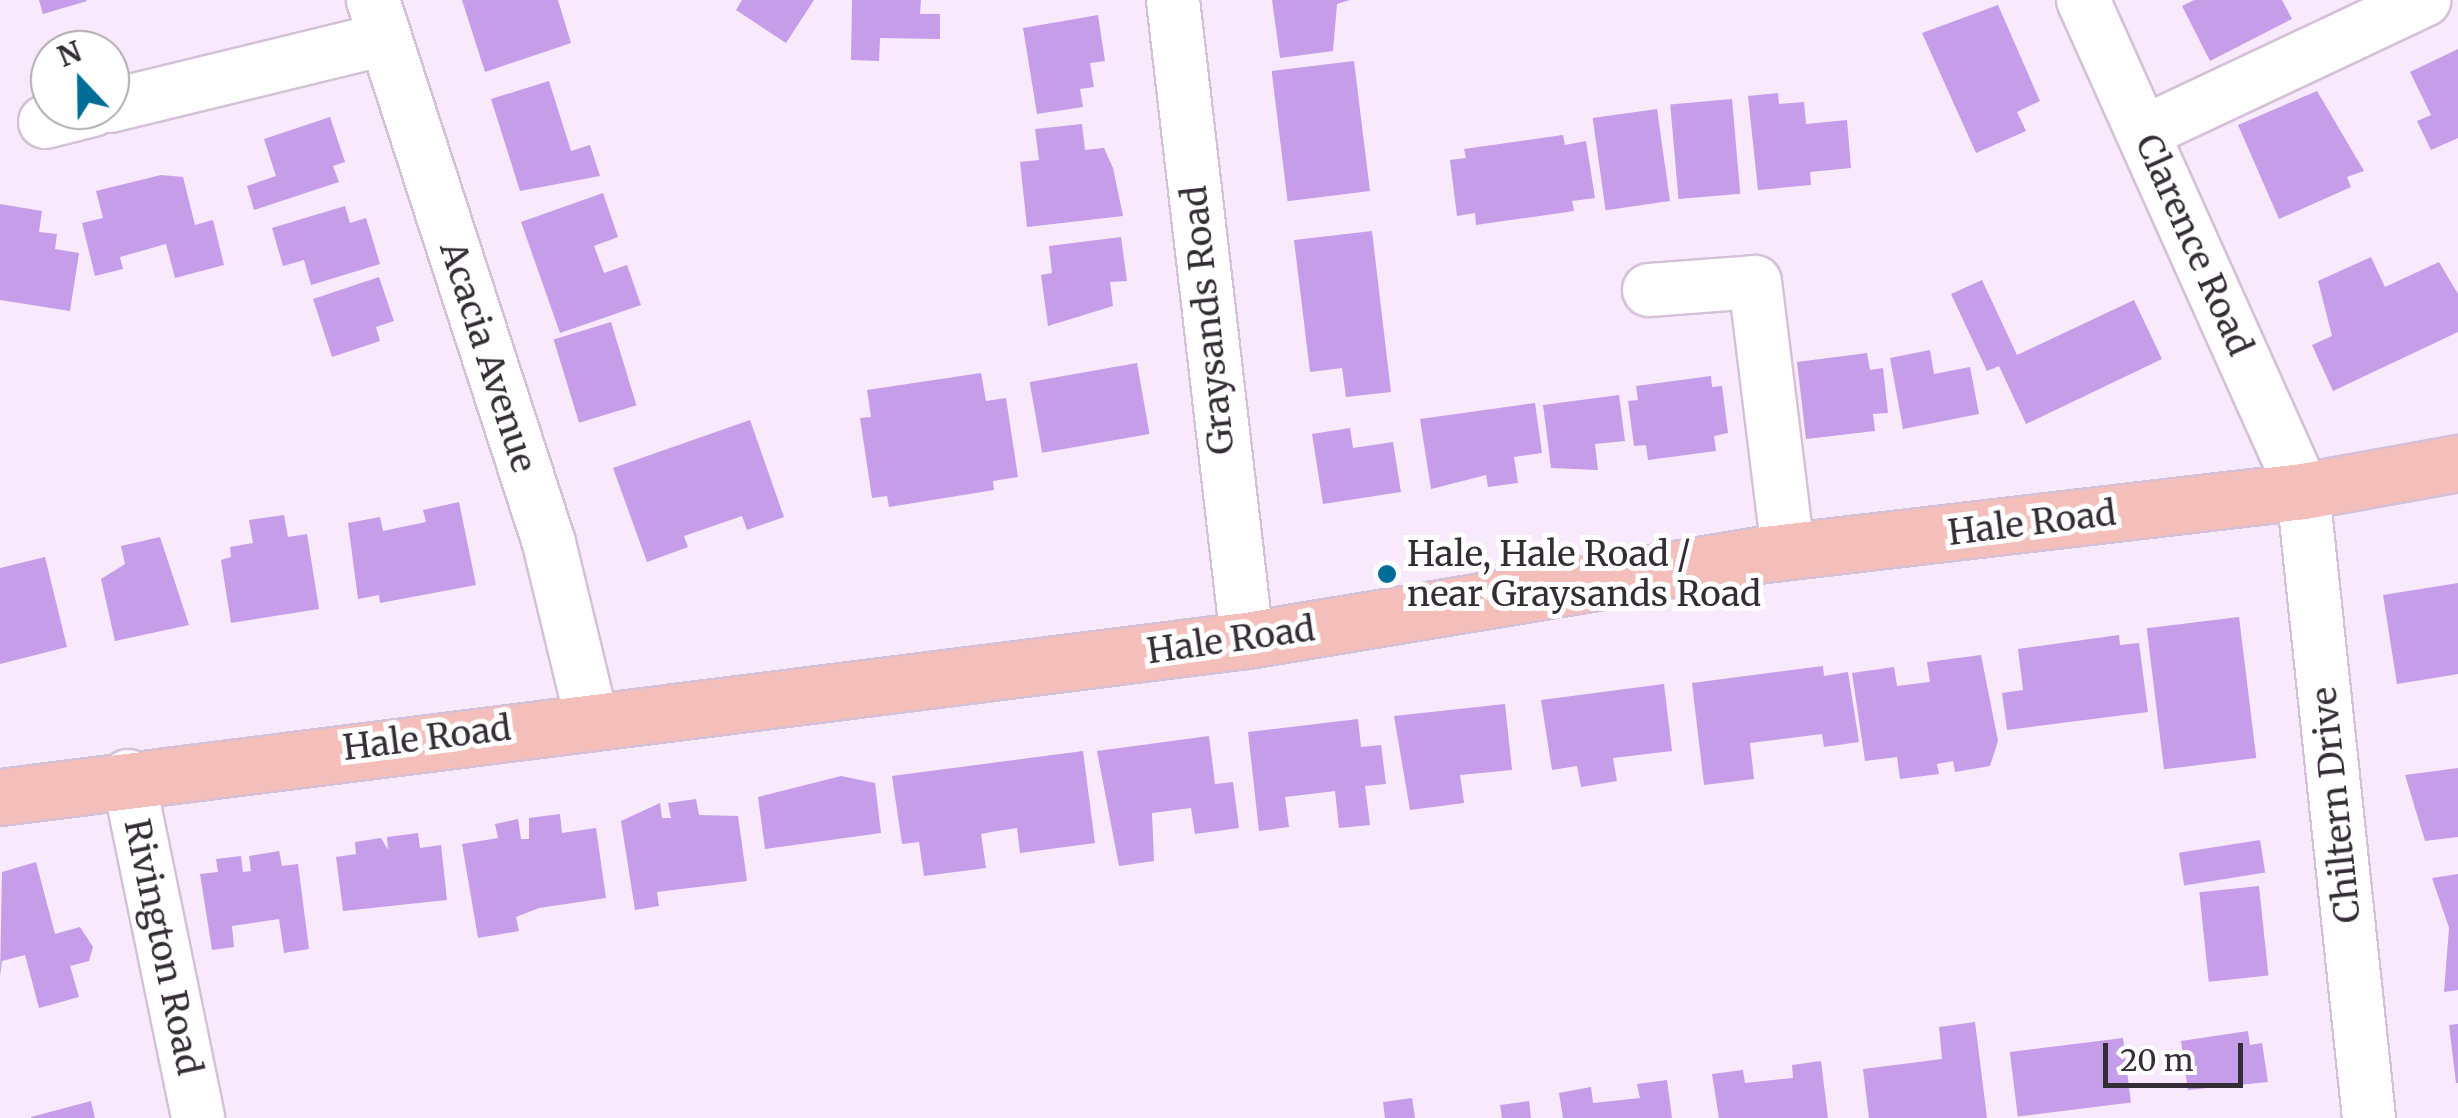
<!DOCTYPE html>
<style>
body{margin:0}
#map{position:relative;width:2458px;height:1118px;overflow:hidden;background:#f9e9fc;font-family:Merriweather,serif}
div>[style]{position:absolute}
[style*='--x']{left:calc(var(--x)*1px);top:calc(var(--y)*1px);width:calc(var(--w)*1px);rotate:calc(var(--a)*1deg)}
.building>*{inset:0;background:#c59de8;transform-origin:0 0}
.roads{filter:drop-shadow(2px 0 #d4c0d7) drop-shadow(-2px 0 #d4c0d7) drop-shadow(0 2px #d4c0d7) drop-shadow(0 -2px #d4c0d7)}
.minor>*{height:52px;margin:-26px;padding:0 26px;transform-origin:26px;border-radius:26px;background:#fff}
.major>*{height:55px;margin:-27.5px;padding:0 27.5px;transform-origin:27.5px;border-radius:27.5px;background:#f4bfbb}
.dots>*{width:28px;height:28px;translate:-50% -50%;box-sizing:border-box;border:5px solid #fff;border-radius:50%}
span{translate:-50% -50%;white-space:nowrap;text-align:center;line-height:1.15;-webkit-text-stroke:10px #fff;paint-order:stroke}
.street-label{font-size:35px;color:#352d36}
.poi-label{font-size:35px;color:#352d36}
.left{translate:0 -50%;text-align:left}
.north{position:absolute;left:30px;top:30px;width:100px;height:100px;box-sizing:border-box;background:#fff;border:2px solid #aeabaf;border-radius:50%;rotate:338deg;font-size:28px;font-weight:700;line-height:40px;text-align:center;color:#352d36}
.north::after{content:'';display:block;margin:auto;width:35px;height:45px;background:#006c98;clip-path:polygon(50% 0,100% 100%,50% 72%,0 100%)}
.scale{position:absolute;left:2103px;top:1043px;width:140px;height:45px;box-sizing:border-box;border:5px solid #352d36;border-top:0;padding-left:12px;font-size:30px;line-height:35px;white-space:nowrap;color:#352d36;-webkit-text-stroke:8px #fff;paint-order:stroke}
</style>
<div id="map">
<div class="building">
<i style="clip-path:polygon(39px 0,86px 0,87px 1px,43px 14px)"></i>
<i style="clip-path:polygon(462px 0,558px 0,571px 43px,485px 72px)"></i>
<i style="clip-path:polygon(742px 0,814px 0,786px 43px,736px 10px)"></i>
<i style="clip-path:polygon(852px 0,921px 0,920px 14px,940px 14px,940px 39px,880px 38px,879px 61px,851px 60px)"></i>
<i style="clip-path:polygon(1272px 0,1350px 0,1337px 4px,1333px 51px,1280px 58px)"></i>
<i style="clip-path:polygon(2194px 0,2282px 0,2292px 19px,2210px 61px,2182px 6px)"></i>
<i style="clip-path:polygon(1998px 5px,2040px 101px,2017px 112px,2026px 131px,1976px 153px,1922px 33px)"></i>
<i style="clip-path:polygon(1098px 15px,1105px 61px,1090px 63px,1094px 87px,1080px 89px,1083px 107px,1037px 114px,1023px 28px)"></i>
<i style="clip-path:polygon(2458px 49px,2458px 138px,2431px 150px,2417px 121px,2431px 115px,2410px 72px)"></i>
<i style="left:1354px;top:61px;width:131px;height:83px;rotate:83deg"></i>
<i style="clip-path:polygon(549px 81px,571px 151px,590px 145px,600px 176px,520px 191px,491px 99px)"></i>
<i style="clip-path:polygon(2317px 91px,2364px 171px,2347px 177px,2351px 187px,2279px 219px,2238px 125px)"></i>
<i style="clip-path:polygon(1778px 93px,1779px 104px,1804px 102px,1806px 124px,1847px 120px,1851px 168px,1810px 172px,1811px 185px,1758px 190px,1748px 96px)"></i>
<i style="left:1732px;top:99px;width:95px;height:62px;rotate:85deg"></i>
<i style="left:1657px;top:109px;width:93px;height:65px;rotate:82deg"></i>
<i style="clip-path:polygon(330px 117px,345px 162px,333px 166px,339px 182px,254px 210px,247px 186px,276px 176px,264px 139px)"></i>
<i style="clip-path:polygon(1082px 124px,1085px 150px,1104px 148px,1113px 168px,1123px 216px,1027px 227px,1020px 162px,1039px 160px,1035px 129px)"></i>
<i style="clip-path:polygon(1563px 135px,1565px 145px,1586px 141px,1595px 198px,1572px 201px,1574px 211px,1476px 225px,1475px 213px,1457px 216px,1450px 160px,1466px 158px,1464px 149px)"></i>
<i style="clip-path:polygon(161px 175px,183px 177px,195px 225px,213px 220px,224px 265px,175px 278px,166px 244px,120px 257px,123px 269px,95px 276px,82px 223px,103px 218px,96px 191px)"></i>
<i style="clip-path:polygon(603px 193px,618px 237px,594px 246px,604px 273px,627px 265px,641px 305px,560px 333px,521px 222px)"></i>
<i style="clip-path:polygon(0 204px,42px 211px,39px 232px,57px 234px,55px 249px,79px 253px,70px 311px,0 300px)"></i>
<i style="clip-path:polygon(345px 206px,350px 223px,366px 218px,380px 264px,311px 285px,304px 260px,283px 266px,272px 228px)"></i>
<i style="clip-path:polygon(1372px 231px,1391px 392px,1346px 397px,1342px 368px,1310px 372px,1294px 240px)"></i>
<i style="clip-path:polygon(1121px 237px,1127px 281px,1110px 282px,1113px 306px,1048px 326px,1041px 275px,1052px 273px,1049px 246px)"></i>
<i style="clip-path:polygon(2371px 257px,2385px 287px,2439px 262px,2458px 294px,2458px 332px,2333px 391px,2312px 345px,2332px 336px,2318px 281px)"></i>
<i style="clip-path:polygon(379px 277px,394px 321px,376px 327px,380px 341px,332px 357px,313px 299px)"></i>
<i style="clip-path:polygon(1982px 280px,2017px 355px,2134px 300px,2162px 359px,2026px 424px,1999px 366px,1987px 371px,1951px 294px)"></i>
<i style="left:611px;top:322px;width:87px;height:60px;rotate:73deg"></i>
<i style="clip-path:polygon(1930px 350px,1934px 374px,1970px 367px,1979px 414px,1903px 429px,1890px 358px)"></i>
<i style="clip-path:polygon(1867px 353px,1870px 370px,1883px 368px,1888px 413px,1873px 414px,1875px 431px,1806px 439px,1797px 362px)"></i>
<i style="left:1137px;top:363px;width:72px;height:109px;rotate:80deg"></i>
<i style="clip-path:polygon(981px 373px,986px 401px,1006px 398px,1018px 477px,993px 481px,994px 490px,889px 507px,887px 496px,872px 498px,860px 418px,871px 417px,867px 390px)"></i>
<i style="clip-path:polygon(1711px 376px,1712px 387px,1722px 386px,1728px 433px,1714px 436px,1716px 451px,1648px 460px,1646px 445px,1634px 446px,1628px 401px,1638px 400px,1636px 386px)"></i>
<i style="clip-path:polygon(1619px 395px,1625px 441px,1595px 444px,1598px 470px,1551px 468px,1543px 405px)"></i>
<i style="clip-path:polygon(1535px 403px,1542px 453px,1514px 457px,1518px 483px,1488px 487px,1486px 475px,1431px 489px,1420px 419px)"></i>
<i style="clip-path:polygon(750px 420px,784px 517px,747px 530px,742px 516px,684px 536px,688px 547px,647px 562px,613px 468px)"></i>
<i style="clip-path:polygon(1350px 428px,1353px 448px,1393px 442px,1401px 492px,1323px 504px,1312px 434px)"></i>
<i style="clip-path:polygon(459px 502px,476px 585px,380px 603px,379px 595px,358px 599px,348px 523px,380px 517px,383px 531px,426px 522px,423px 510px)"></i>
<i style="clip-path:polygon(284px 515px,288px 537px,307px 534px,319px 609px,231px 623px,221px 560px,231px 557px,230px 547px,253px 543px,249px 520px)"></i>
<i style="clip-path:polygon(160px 537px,189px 625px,115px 641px,101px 579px,125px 564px,121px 546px)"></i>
<i style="clip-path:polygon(45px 557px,67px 647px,0 664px,0 568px)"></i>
<i style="clip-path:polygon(2458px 583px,2458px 674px,2397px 684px,2383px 595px)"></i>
<i style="left:2239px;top:617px;width:142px;height:93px;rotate:83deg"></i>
<i style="clip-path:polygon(2119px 635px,2120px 645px,2139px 643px,2148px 712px,2007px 730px,2002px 693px,2023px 690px,2018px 649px)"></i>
<i style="clip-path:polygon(1981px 655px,1998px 741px,1990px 766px,1955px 772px,1953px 761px,1937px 764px,1939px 774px,1900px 779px,1897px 757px,1865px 761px,1852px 673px,1894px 667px,1897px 686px,1930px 682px,1927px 662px)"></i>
<i style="clip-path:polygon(1823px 666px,1824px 676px,1848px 672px,1859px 742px,1824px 747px,1822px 734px,1750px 743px,1754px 779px,1704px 785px,1692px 683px)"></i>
<i style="clip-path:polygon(1664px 684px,1672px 751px,1613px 758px,1617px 781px,1581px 787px,1577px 766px,1552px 770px,1541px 700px)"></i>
<i style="clip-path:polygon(1505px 704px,1512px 770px,1460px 775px,1464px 803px,1410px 810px,1394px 716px)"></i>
<i style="clip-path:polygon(1358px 719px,1361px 747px,1381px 745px,1386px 784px,1365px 786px,1370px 825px,1339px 828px,1335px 791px,1285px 797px,1289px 827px,1259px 831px,1248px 732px)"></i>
<i style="clip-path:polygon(1209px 736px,1215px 784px,1233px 782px,1239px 828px,1195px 834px,1191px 808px,1152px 813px,1154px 861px,1119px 866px,1097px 751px)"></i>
<i style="clip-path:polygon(1083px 751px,1095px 843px,1020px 853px,1017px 828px,997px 831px,981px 834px,986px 868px,924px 876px,919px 842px,902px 844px,892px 776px)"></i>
<i style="clip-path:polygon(2458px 768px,2458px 837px,2425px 841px,2405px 775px)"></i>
<i style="clip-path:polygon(841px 776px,875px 783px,881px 833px,765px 849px,758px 797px)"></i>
<i style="clip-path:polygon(696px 799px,699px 815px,738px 816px,747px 881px,657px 892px,659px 906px,635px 910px,621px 821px,660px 803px,662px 818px,671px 818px,668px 803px)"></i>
<i style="clip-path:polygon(560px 814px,562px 833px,596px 828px,606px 898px,539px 908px,516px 917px,519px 931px,478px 938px,462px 844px,498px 838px,495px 824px,518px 819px,521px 839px,529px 839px,529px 818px)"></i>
<i style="clip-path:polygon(418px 833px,420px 848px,441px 845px,447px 900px,343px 911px,336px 857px,356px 854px,355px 842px,381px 838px,388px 850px,387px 837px)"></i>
<i style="left:2260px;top:840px;width:33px;height:82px;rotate:81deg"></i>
<i style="clip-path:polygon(279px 851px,282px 866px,298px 864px,309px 949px,284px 953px,279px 919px,232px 926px,234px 947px,212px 950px,200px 874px,218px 872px,216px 859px,241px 856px,243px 872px,251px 871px,249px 856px)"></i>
<i style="clip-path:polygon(36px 862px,55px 934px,80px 927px,93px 947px,89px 961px,70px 966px,79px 997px,39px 1008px,25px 955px,2px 961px,0 977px,2px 872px)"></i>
<i style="clip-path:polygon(2458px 874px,2458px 990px,2444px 992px,2449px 928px,2432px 878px)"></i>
<i style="left:2259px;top:886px;width:90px;height:60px;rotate:84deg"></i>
<i style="clip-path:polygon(1975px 1022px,1987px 1118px,1869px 1118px,1863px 1069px,1942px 1059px,1939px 1027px)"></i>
<i style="clip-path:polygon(2458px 1024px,2458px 1083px,2456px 1083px,2449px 1025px)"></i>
<i style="clip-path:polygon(2248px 1031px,2250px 1045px,2262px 1043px,2268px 1082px,2188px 1090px,2181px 1041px)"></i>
<i style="left:2123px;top:1038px;width:65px;height:114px;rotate:83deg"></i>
<i style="clip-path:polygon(1821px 1061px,1828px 1118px,1719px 1118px,1712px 1074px,1743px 1070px,1745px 1083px,1793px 1078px,1792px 1065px)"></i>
<i style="clip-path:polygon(1667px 1080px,1672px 1118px,1563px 1118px,1559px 1093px,1591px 1087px,1593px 1103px,1640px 1098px,1637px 1084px)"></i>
<i style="clip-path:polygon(1412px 1098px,1415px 1118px,1385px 1118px,1383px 1102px)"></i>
<i style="clip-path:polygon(91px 1101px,95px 1118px,31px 1118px,31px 1117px)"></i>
<i style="clip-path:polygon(1529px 1101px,1531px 1118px,1502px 1118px,1500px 1105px)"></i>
</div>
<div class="roads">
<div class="minor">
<i style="--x:373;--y:0;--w:571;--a:72.04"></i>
<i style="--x:549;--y:543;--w:179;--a:76.4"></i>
<i style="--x:1173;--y:0;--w:644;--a:83.4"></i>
<i style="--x:2083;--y:0;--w:538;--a:65.86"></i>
<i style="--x:2303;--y:491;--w:630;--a:83.99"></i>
<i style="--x:110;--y:106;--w:282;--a:-13.7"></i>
<i style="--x:45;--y:122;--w:49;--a:-14"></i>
<i style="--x:2144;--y:132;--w:310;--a:-25.2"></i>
<i style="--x:1649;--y:290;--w:106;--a:-4.3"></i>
<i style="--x:1755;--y:282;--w:271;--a:83"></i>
<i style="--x:128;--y:776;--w:349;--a:78.4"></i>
</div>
<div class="major">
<i style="--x:0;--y:797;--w:1257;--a:-7.18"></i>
<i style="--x:1247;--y:640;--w:525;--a:-9.43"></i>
<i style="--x:1765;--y:554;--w:542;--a:-6.68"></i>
<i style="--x:2303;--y:491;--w:158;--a:-10.2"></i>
</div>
</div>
<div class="dots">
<i style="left:1387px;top:574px;background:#006c98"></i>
</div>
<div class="street-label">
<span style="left:2194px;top:245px;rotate:66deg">Clarence Road</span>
<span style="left:1208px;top:320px;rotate:-96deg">Graysands Road</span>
<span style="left:488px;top:357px;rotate:72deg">Acacia Avenue</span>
<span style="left:2032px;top:523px;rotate:-7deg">Hale Road</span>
<span style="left:1231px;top:640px;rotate:-8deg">Hale Road</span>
<span style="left:427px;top:738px;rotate:-7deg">Hale Road</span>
<span style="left:2336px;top:805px;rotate:-96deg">Chiltern Drive</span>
<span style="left:163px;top:947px;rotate:78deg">Rivington Road</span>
</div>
<div class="poi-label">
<span class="left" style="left:1407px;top:574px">Hale, Hale Road /<br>near Graysands Road</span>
</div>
<div class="north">N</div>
<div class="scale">20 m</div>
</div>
